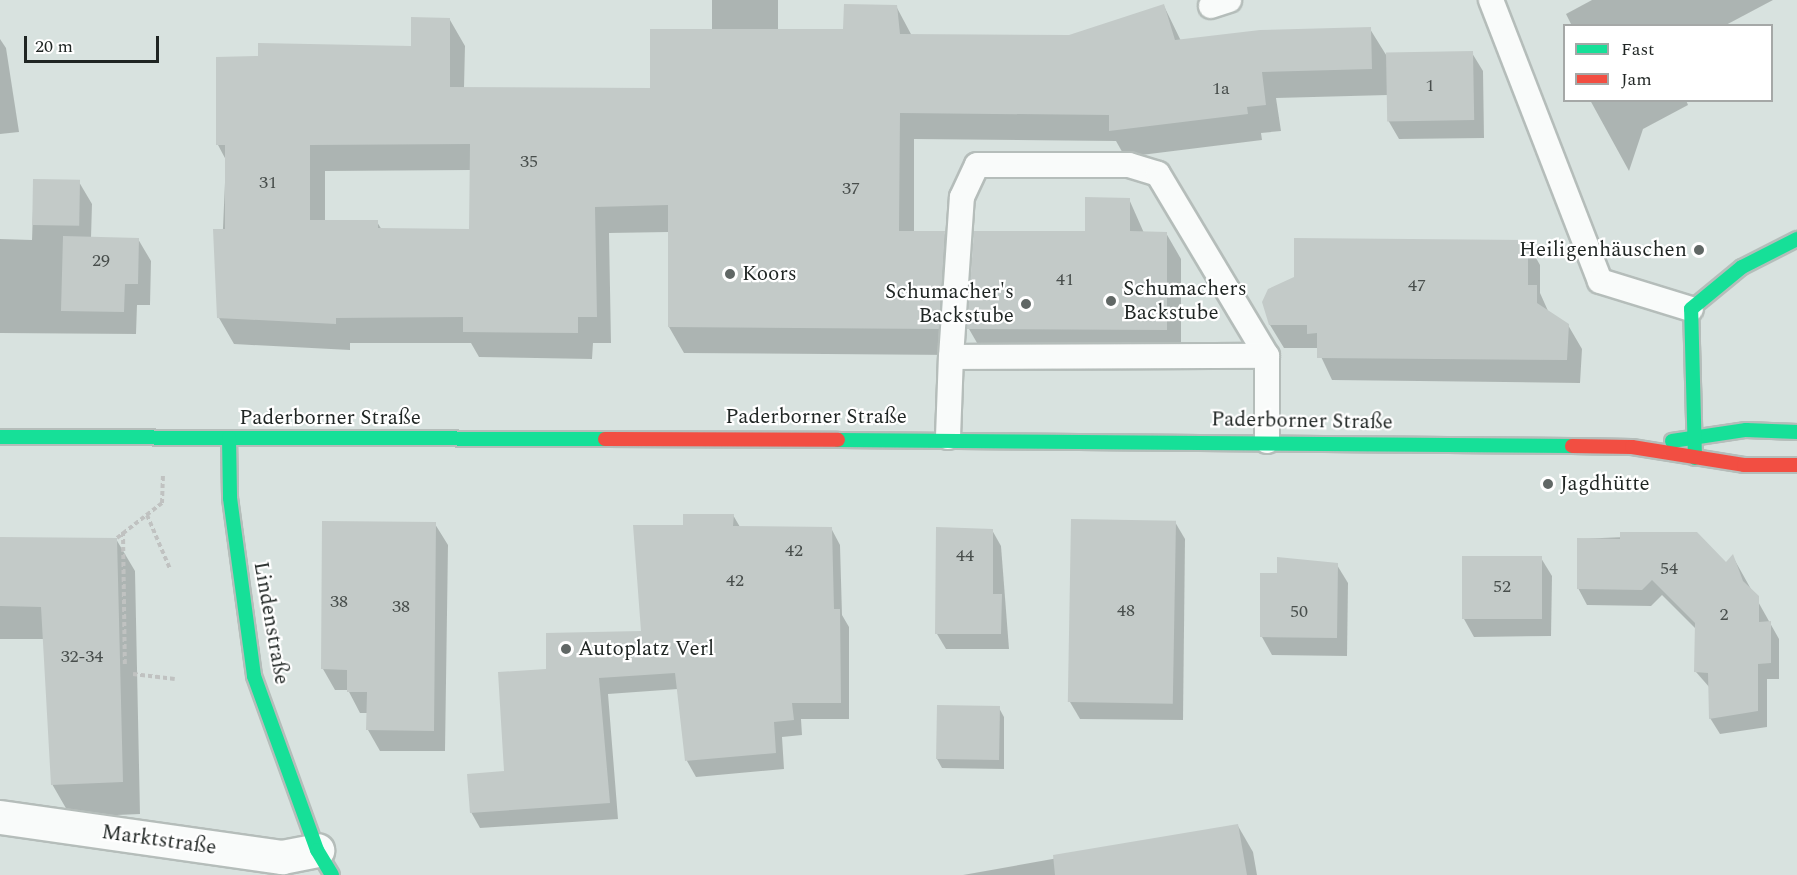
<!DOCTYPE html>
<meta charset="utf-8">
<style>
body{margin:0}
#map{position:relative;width:1797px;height:875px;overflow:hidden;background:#d8e2df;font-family:Spectral,serif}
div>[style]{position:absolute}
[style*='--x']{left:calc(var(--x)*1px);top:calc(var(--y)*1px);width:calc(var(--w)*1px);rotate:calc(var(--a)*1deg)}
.shadow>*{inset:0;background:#0003}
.building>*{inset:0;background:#c3cac8;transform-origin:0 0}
.path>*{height:4px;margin-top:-2px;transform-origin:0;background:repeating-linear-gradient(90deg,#c0c2c1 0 4.5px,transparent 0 7.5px)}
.roads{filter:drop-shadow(2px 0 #b5bdba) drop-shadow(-2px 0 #b5bdba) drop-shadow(0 2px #b5bdba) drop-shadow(0 -2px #b5bdba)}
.lane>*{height:24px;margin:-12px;padding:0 12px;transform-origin:12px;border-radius:12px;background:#f9fbfa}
.street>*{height:33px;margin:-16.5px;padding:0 16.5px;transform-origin:16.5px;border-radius:16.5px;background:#f9fbfa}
.fast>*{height:14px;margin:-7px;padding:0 7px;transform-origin:7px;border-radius:7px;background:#16e098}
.jam>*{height:14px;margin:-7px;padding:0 7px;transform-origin:7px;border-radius:7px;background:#f24e42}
.dots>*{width:16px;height:16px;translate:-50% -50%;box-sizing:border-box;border:3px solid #fff;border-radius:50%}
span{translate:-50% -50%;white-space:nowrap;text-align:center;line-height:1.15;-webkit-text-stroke:4.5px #fff;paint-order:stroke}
.number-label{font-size:18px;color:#484e4c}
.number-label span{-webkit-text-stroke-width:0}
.poi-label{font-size:21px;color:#1f2523}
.right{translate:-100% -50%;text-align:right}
.left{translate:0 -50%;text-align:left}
.street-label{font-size:21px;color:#1f2523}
.legend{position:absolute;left:1563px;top:24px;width:210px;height:78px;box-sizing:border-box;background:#fff;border:2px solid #a5a8a7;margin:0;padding:8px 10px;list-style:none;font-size:18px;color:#1f2523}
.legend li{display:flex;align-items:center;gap:12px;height:30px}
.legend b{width:30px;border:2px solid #a5a8a7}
.scale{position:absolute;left:24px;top:36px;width:135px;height:27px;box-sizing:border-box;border:3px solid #1f2523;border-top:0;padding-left:8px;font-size:18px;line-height:21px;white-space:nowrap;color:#1f2523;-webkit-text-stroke:4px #fff;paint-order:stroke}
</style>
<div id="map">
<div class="shadow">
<i style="clip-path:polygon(evenodd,712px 0,778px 0,778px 31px,845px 31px,896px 6px,912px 36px,1069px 37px,1164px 6px,1181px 41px,1370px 29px,1388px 58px,1472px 53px,1483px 71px,1484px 138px,1399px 139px,1388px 120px,1388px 95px,1276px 98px,1281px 131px,1261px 133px,1262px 140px,1125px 157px,1116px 141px,914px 139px,914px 233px,944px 233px,960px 259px,953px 355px,684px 353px,669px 327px,669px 232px,609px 233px,611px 343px,593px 343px,592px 359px,479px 357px,471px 343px,350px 343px,350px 350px,234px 344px,219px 318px,226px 160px,218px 145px,259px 58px,412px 47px,450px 20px,465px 46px,464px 88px,651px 89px,712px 32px,712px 0,471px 170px,470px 230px,382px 230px,377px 222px,325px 222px,325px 171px,471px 170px)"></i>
<i style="clip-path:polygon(1592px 0,1773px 0,1724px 26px,1572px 26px,1566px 14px)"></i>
<i style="clip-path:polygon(0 39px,6px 48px,19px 132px,0 134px)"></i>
<i style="clip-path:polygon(1590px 100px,1686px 100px,1688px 105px,1643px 129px,1629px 171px)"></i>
<i style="clip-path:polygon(34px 181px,79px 182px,92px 204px,91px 238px,138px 239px,151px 261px,150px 305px,137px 305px,136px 334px,0 333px,0 239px,32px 240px)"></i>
<i style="clip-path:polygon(1129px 199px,1144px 233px,1166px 233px,1181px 259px,1181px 355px,984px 355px,969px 329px)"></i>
<i style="clip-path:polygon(1527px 242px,1540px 265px,1540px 293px,1549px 313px,1568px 325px,1582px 349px,1580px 383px,1332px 380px,1317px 348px,1284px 348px,1270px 325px)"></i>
<i style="clip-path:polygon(733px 515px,740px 527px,831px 528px,840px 545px,842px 615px,849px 627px,849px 719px,801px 719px,802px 735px,782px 737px,784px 769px,696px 777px,687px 761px,678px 689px,608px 694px,618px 819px,480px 828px,471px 812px,506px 773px,547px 670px,643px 632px,685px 527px)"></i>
<i style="clip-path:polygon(1175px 522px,1185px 539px,1183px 720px,1080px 719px,1070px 702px)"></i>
<i style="clip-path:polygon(435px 524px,448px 545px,445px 751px,380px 751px,368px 730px,368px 713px,360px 713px,348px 690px,335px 690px,323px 669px)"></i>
<i style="clip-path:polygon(992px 530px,1001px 546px,1009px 649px,946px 649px,937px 634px)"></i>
<i style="clip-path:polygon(1696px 534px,1726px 564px,1733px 557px,1779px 639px,1779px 679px,1767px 679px,1767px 727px,1720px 734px,1710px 718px,1710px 688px,1696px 672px,1696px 629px,1662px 595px,1651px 606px,1587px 605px,1578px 588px,1578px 539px)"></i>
<i style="clip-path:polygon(0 539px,116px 539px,135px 571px,140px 814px,71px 817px,52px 784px,44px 639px,0 639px)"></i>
<i style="clip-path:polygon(1541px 558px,1552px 576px,1551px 636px,1474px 637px,1464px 619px)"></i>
<i style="clip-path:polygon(1337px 565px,1348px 583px,1347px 656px,1272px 655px,1262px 637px,1278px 575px)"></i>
<i style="clip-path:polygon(999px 708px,1004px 717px,1004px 769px,942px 768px,937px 759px)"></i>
<i style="clip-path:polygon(1238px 826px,1253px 852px,1257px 875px,963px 875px)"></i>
</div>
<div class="building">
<i style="clip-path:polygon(evenodd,844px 4px,897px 5px,900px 34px,1069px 35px,1164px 4px,1175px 40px,1260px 30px,1371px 27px,1372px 69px,1262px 72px,1266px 105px,1247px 107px,1248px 114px,1109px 131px,1109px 115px,900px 113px,899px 231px,945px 231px,939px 329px,668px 327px,668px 205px,595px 207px,597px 317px,578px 317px,578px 333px,463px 332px,463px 317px,336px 318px,336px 324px,217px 318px,213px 229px,225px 229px,225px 145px,216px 145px,216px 57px,258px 56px,258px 43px,411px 46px,411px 17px,450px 18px,450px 87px,650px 88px,650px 29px,843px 29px,844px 4px,470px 144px,469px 229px,378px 228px,378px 220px,310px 220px,310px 145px,470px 144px)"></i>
<i style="left:1473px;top:51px;width:69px;height:87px;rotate:89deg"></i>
<i style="left:33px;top:179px;width:47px;height:46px;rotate:1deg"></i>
<i style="clip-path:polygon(1085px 197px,1130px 198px,1130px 231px,1167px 232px,1167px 330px,967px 329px,974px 231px,1085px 231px)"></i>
<i style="clip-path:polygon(63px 236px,139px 238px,138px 284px,125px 284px,124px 312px,61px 311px)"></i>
<i style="clip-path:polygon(1294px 238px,1528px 240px,1528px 285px,1537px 285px,1537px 303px,1569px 324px,1567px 360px,1317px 358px,1317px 333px,1307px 334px,1307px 325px,1269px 325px,1262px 302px,1268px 289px,1294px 277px)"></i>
<i style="clip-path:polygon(683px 514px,734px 514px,733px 526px,832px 527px,834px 609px,840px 609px,841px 703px,792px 703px,794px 720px,774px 722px,776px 753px,685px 761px,675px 673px,599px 678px,610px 803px,470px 813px,467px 774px,504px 771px,498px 672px,546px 669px,546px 633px,641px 631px,633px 525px,683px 525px)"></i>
<i style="left:1071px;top:519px;width:105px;height:183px;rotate:1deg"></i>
<i style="clip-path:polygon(322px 521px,436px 522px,434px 731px,366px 730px,367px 692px,347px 692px,347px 670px,321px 669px)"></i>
<i style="clip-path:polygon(936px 527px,993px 529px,993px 594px,1002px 594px,1001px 634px,935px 634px)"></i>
<i style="clip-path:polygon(1620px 532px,1697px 532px,1726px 562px,1733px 554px,1743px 581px,1759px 596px,1759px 622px,1771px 621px,1771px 663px,1758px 664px,1758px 711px,1709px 719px,1708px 673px,1694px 672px,1695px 623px,1652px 580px,1642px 590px,1577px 589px,1577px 538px,1620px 539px)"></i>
<i style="clip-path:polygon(0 537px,117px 538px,123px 782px,51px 785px,41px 607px,0 606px)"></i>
<i style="left:1462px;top:556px;width:80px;height:63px"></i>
<i style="clip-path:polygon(1277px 557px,1338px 563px,1337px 638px,1260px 637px,1260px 573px,1277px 573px)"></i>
<i style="left:937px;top:705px;width:63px;height:54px;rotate:1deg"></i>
<i style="clip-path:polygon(1238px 824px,1247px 875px,1055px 875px,1053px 855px)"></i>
</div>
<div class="path">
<i style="--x:147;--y:515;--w:59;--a:66.9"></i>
<i style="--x:123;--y:532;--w:135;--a:89.2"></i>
<i style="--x:117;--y:538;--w:57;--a:-37.9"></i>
<i style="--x:162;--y:503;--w:27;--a:-88"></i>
<i style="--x:133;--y:674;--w:42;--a:6.8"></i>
</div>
<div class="roads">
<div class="lane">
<i style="--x:1491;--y:0;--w:301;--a:68.8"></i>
<i style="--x:1600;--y:281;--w:95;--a:17.1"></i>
<i style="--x:1211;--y:6;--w:19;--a:-18"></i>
<i style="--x:951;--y:357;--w:160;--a:-86.1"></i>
<i style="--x:962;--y:197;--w:35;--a:-65"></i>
<i style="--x:977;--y:165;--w:152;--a:0"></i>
<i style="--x:1129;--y:165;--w:30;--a:17"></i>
<i style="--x:1158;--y:174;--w:212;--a:59.1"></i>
<i style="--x:948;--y:437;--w:80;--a:-87.9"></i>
<i style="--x:951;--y:357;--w:316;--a:-0.2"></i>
<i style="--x:1267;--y:356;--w:85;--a:90"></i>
</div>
<div class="street">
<i style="--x:0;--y:817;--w:285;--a:8.1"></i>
<i style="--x:282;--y:857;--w:36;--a:-11"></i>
</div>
<div class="fast">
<i style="--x:0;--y:437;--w:605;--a:0.19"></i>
<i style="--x:229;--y:438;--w:60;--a:89"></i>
<i style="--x:230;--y:498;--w:180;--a:82.3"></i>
<i style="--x:254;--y:676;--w:185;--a:70.1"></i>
<i style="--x:317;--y:850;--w:29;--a:59"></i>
<i style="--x:838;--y:440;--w:734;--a:0.47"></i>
<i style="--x:1672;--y:441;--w:75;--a:-8.5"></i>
<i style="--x:1746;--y:430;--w:51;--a:2.2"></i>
<i style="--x:1695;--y:458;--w:149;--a:-91.5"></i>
<i style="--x:1691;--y:309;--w:66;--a:-39.5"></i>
<i style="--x:1742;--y:267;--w:62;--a:-27"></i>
</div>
<div class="jam">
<i style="--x:605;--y:439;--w:233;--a:0.2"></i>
<i style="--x:1572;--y:446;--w:60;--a:1"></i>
<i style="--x:1632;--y:447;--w:113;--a:9.1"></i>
<i style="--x:1744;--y:465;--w:53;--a:0"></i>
</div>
</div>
<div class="dots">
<i style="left:1699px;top:250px;background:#606765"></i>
<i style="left:730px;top:274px;background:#606765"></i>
<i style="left:1111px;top:301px;background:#606765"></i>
<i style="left:1026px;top:304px;background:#606765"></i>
<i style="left:1548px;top:484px;background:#606765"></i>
<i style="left:566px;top:649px;background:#606765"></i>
</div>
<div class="number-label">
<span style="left:1430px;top:86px">1</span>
<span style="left:1221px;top:89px">1a</span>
<span style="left:529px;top:162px">35</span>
<span style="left:268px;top:183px">31</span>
<span style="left:851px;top:189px">37</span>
<span style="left:101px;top:261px">29</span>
<span style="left:1065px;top:280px">41</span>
<span style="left:1417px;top:286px">47</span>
<span style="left:794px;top:551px">42</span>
<span style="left:965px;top:556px">44</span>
<span style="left:1669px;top:569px">54</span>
<span style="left:735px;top:581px">42</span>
<span style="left:1502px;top:587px">52</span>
<span style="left:339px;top:602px">38</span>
<span style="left:401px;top:607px">38</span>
<span style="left:1126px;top:611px">48</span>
<span style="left:1299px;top:612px">50</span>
<span style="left:1724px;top:615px">2</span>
<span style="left:82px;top:657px">32-34</span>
</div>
<div class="poi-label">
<span class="right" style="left:1687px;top:250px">Heiligenhäuschen</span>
<span class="left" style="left:742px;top:274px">Koors</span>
<span class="left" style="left:1123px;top:301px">Schumachers<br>Backstube</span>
<span class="right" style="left:1014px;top:304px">Schumacher's<br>Backstube</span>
<span class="left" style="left:1560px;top:484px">Jagdhütte</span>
<span class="left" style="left:578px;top:649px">Autoplatz Verl</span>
</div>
<div class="street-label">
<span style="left:816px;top:417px">Paderborner Straße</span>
<span style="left:330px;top:418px">Paderborner Straße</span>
<span style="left:1302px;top:421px;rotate:1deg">Paderborner Straße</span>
<span style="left:271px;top:623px;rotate:80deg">Lindenstraße</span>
<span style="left:159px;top:840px;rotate:8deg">Marktstraße</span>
</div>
<ul class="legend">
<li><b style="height:8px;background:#16e098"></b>Fast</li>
<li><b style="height:8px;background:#f24e42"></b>Jam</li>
</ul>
<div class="scale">20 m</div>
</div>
